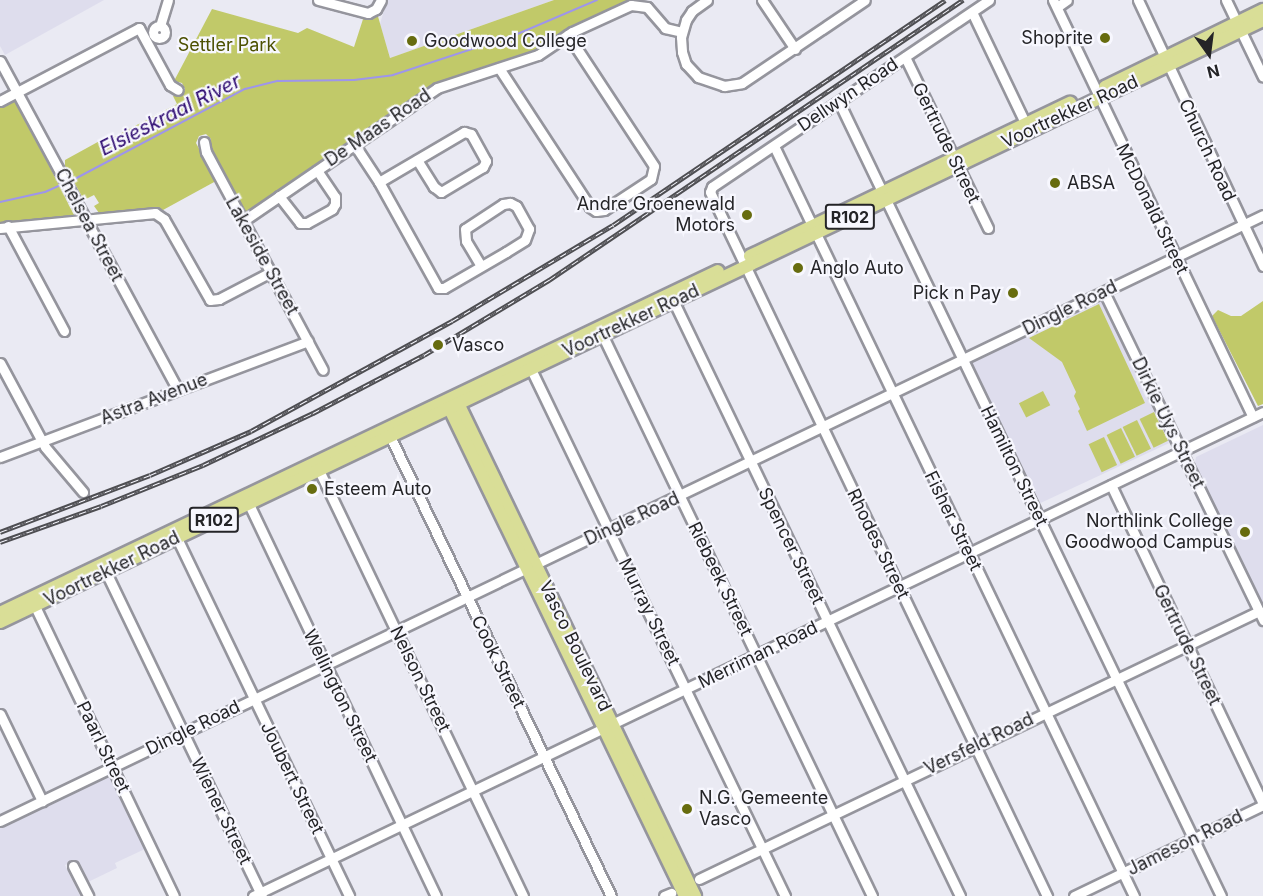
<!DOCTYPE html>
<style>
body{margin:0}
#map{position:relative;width:1263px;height:896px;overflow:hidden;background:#eaeaf3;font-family:Inter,sans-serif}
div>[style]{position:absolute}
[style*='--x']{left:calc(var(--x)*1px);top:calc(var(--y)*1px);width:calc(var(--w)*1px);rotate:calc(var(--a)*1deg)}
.built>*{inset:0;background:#dedded;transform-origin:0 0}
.green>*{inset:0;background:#c1c969;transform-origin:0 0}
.stream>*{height:2px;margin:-1px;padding:0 1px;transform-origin:1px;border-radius:1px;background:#9e95eb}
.roads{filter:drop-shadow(2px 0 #95959d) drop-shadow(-2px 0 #95959d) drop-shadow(0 2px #95959d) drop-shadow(0 -2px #95959d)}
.minor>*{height:9px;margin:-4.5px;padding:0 4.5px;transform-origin:4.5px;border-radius:4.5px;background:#fff}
.minor>.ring{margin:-4.5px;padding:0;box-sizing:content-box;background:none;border:9px solid #fff;border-radius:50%}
.major>*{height:12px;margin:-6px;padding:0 6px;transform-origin:6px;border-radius:6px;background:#d9de97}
.rail>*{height:4.5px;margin-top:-2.25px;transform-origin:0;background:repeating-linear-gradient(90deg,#f7f7fe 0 7px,#4e4e52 0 14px);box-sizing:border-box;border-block:2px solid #4e4e52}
.dots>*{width:16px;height:16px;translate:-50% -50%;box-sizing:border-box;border:3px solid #f7f7fe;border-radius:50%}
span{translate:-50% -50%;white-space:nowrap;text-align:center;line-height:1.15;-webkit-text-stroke:4.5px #f7f7fe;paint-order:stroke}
.shield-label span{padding:2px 4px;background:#f7f7fe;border:2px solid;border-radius:4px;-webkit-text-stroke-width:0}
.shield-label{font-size:16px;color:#242427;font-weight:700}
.poi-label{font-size:18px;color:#242427}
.right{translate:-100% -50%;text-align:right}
.left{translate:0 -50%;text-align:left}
.park-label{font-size:18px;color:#4d5102}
.street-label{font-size:18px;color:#242427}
.water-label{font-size:20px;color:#2d0a70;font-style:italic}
.north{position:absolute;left:1179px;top:24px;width:60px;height:60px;-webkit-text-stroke:4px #f7f7fe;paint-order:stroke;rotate:166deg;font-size:16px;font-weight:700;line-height:24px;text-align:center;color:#242427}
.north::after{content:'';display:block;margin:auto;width:21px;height:27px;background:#242427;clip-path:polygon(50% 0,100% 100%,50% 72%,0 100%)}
</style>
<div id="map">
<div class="built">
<i style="clip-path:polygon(0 0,104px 0,5px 55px,0 46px)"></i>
<i style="clip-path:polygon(387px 0,554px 0,390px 58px,380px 24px)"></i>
<i style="left:1102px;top:300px;width:158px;height:145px;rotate:65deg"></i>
<i style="clip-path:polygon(1263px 425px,1263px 605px,1195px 463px,1196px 457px)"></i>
<i style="clip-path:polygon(109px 776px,145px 849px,115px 863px,117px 868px,86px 883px,75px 861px,65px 865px,80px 896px,0 896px,0 828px)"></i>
</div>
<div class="green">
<i style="clip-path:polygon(554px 0,638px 0,571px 28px,535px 53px,447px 81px,245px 214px,209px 148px,211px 139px,206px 134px,199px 136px,196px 143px,216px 181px,163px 210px,156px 208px,99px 213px,94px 206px,99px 203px,94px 195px,84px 200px,65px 166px,65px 160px,105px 138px,108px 140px,177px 104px,173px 96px,182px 96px,185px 89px,182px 83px,174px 81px,212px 9px,298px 33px,307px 28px,354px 47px,364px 16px,377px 13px,390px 58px)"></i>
<i style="clip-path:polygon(13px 100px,18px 104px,74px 215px,0 223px,0 107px)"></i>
<i style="clip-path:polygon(1263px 301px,1263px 404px,1258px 406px,1212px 316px,1218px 310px,1231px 316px,1241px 316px)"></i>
<i style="clip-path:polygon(1099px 304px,1145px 403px,1087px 431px,1078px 411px,1080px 409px,1074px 396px,1076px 392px,1062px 362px,1029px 338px)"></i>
<i style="left:1043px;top:391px;width:16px;height:27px;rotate:63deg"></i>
<i style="left:1154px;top:412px;width:32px;height:16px;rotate:64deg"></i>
<i style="left:1137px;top:420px;width:32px;height:16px;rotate:64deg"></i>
<i style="left:1121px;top:428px;width:32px;height:16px;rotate:64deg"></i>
<i style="left:1104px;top:437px;width:31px;height:17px;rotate:65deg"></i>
</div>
<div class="stream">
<i style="--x:69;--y:182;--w:199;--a:-27.9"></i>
<i style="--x:245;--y:89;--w:34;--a:-14"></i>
<i style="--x:278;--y:81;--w:76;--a:-0.8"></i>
<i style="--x:354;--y:80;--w:39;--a:-7"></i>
<i style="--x:393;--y:75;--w:128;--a:-18.2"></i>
<i style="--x:515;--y:35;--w:89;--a:-23.1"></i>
<i style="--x:0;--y:202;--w:46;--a:-12.5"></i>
<i style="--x:45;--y:192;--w:20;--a:-24"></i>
</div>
<div class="roads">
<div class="minor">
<i style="--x:318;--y:0;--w:52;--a:14.6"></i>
<i style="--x:368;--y:13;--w:9;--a:-27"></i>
<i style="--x:376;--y:9;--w:10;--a:-61"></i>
<i style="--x:707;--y:0;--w:19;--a:144"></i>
<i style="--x:692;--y:11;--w:11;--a:124"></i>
<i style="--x:686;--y:20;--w:18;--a:106"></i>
<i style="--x:681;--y:37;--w:15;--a:86"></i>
<i style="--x:682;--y:52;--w:13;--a:72"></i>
<i style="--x:686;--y:64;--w:18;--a:47"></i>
<i style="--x:698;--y:77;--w:28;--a:19"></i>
<i style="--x:724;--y:86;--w:18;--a:-9"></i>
<i style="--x:742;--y:83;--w:148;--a:-34"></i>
<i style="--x:762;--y:0;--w:59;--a:56"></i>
<i style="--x:989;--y:0;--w:334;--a:146"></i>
<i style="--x:712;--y:187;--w:5;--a:112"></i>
<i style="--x:710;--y:192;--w:781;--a:64.42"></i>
<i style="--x:1053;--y:0;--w:462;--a:64.4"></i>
<i style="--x:1138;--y:0;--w:294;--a:64.8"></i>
<i style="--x:1226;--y:0;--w:85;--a:64.3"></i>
<i style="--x:1057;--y:7;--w:12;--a:-35"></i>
<i style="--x:972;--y:12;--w:130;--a:64.4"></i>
<i style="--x:160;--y:26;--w:27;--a:-73"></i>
<i class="ring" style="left:153px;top:26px;width:3px;height:3px"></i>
<i style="--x:905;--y:57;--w:190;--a:64.1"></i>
<i style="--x:0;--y:61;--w:374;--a:61.6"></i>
<i style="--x:499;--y:68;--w:166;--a:56.8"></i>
<i style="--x:590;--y:207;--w:7;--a:34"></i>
<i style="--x:596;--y:211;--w:8;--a:-7"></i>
<i style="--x:604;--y:210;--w:56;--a:-33.4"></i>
<i style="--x:651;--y:179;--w:13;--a:-77"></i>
<i style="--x:654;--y:166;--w:157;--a:-123.3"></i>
<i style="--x:0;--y:101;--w:157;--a:-27.7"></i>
<i style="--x:139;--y:28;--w:65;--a:61.5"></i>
<i style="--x:170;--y:85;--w:9;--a:32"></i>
<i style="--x:839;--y:102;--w:881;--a:64.31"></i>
<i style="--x:204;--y:142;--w:10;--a:79"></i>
<i style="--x:206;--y:152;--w:247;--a:61.8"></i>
<i style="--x:354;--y:144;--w:45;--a:56.7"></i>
<i style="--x:379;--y:182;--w:121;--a:60.9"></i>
<i style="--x:438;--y:288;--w:6;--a:0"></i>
<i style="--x:444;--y:288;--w:72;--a:-30.1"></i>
<i style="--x:506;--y:252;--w:22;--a:-32"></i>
<i style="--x:525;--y:240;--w:12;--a:-70"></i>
<i style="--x:529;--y:229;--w:26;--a:-119"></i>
<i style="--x:516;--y:206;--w:7;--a:-153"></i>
<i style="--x:510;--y:203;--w:7;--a:172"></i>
<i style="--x:503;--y:204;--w:45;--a:146.7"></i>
<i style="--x:465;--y:229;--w:12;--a:85"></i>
<i style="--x:466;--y:241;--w:29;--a:59"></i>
<i style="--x:774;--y:146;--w:832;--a:64.36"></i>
<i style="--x:379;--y:182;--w:99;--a:-30.5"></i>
<i style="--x:464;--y:132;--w:7;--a:16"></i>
<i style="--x:471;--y:134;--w:31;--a:61"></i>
<i style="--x:486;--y:161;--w:7;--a:117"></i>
<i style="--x:483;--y:167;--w:49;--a:149.2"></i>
<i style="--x:441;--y:192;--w:9;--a:-144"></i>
<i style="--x:434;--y:187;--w:32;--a:-122"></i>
<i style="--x:279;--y:196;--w:34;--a:52"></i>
<i style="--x:300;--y:223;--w:7;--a:0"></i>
<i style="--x:307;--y:223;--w:29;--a:-29"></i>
<i style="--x:332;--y:209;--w:6;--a:-59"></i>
<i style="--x:335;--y:204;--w:7;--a:-90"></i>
<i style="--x:335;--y:197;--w:32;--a:-124"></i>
<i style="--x:243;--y:221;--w:235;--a:-34.4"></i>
<i style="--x:437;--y:88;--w:106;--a:-18.1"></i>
<i style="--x:538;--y:55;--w:41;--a:-34.1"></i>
<i style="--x:572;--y:32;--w:65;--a:-24.6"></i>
<i style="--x:631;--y:5;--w:16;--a:7"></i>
<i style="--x:647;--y:7;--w:28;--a:49"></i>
<i style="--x:665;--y:28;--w:17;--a:13"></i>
<i style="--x:8;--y:226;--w:119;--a:61.9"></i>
<i style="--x:0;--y:228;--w:156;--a:-5.5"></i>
<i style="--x:155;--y:213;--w:11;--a:34"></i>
<i style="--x:164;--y:219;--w:93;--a:60.4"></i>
<i style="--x:210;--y:300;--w:9;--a:-6"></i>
<i style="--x:219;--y:299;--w:59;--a:-27.4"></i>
<i style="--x:1104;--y:292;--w:365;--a:64.1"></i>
<i style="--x:671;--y:296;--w:666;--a:64.28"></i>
<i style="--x:600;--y:330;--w:628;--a:64.33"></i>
<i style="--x:0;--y:363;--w:95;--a:61.8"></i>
<i style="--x:45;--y:447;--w:59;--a:49.8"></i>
<i style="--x:528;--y:363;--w:592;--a:64.26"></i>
<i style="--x:387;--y:430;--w:517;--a:64.33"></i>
<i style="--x:0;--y:457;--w:329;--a:-20.6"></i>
<i style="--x:316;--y:464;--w:479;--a:64.4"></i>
<i style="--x:1111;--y:485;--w:353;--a:64.5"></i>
<i style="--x:246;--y:498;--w:441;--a:64.5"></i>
<i style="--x:174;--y:532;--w:404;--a:64.3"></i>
<i style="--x:103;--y:566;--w:366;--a:64.3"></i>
<i style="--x:32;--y:600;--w:328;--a:64.4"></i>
<i style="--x:0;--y:714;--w:97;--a:64.2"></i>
<i style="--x:0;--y:821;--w:1401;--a:-25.63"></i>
<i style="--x:73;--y:866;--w:34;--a:63"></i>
<i style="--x:699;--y:879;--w:621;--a:-25.57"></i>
<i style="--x:253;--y:896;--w:1120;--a:-25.6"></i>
<i style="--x:664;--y:896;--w:8;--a:-23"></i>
<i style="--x:1074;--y:896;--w:210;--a:-25.7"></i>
</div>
<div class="major">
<i style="--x:1105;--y:87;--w:176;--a:-26"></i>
<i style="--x:750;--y:256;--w:355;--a:-25.6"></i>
<i style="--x:455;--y:397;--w:554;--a:64.31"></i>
<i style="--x:447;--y:403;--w:547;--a:64.23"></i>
<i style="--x:0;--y:613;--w:795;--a:-25.47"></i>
<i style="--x:0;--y:622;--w:1399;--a:-25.48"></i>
</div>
</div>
<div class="rail">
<i style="--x:0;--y:532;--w:160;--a:-20.8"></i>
<i style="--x:150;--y:475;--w:110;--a:-23.5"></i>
<i style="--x:251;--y:431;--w:229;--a:-28.7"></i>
<i style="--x:452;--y:321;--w:187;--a:-30.8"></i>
<i style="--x:613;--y:225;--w:401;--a:-34.1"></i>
<i style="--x:0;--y:542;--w:107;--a:-19.6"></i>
<i style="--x:101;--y:506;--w:110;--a:-21.9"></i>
<i style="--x:203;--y:465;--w:122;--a:-25.3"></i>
<i style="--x:313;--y:413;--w:125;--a:-27.6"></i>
<i style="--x:424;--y:355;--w:146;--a:-31"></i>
<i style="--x:549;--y:280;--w:500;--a:-34.1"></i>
</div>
<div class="dots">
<i style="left:1105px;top:38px;background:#676c0f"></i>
<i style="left:412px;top:41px;background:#676c0f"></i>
<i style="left:1055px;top:183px;background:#676c0f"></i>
<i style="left:747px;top:215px;background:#676c0f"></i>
<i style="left:798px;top:268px;background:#676c0f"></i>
<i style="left:1013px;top:293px;background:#676c0f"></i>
<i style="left:438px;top:345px;background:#676c0f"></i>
<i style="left:312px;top:489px;background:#676c0f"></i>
<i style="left:1245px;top:532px;background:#676c0f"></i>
<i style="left:687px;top:809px;background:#676c0f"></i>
</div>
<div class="shield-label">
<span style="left:850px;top:217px">R102</span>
<span style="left:214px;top:520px">R102</span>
</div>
<div class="poi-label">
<span class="right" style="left:1093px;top:38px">Shoprite</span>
<span class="left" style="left:424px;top:41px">Goodwood College</span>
<span class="left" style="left:1067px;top:183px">ABSA</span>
<span class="right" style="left:735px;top:215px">Andre Groenewald<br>Motors</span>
<span class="left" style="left:810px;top:268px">Anglo Auto</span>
<span class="right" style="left:1001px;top:293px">Pick n Pay</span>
<span class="left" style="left:452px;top:345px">Vasco</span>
<span class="left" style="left:324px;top:489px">Esteem Auto</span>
<span class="right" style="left:1233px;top:532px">Northlink College<br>Goodwood Campus</span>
<span class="left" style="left:699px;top:809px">N.G. Gemeente<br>Vasco</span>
</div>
<div class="park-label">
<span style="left:227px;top:45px">Settler Park</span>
</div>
<div class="street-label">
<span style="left:848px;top:95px;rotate:-34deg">Dellwyn Road</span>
<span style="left:1070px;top:112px;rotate:-25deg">Voortrekker Road</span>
<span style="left:378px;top:128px;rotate:-34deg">De Maas Road</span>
<span style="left:946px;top:143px;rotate:64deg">Gertrude Street</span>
<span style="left:1207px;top:150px;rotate:65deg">Church Road</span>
<span style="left:1152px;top:209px;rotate:64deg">McDonald Street</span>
<span style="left:89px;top:225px;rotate:62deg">Chelsea Street</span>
<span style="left:262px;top:256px;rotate:61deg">Lakeside Street</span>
<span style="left:1070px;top:308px;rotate:-26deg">Dingle Road</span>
<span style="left:631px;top:321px;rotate:-25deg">Voortrekker Road</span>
<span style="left:154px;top:399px;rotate:-21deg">Astra Avenue</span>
<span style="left:1168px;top:423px;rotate:64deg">Dirkie Uys Street</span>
<span style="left:1014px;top:466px;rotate:64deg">Hamilton Street</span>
<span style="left:632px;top:519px;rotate:-25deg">Dingle Road</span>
<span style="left:953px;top:521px;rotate:64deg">Fisher Street</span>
<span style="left:878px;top:544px;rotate:64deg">Rhodes Street</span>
<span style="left:791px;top:546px;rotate:64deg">Spencer Street</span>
<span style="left:112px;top:569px;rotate:-26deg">Voortrekker Road</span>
<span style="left:720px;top:579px;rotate:64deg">Riebeek Street</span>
<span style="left:649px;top:612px;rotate:64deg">Murray Street</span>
<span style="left:1187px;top:645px;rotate:64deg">Gertrude Street</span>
<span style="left:575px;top:646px;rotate:64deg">Vasco Boulevard</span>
<span style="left:758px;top:655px;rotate:-26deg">Merriman Road</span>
<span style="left:498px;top:662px;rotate:64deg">Cook Street</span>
<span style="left:420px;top:679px;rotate:64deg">Nelson Street</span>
<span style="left:340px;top:696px;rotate:64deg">Wellington Street</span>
<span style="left:193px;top:728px;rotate:-26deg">Dingle Road</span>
<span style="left:979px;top:744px;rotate:-26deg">Versfeld Road</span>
<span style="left:103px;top:747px;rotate:64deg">Paarl Street</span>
<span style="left:292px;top:778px;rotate:64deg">Joubert Street</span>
<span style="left:221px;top:811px;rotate:64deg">Wiener Street</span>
<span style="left:1185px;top:843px;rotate:-26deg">Jameson Road</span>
</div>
<div class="water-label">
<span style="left:170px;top:115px;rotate:-27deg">Elsieskraal River</span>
</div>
<div class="north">N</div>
</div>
